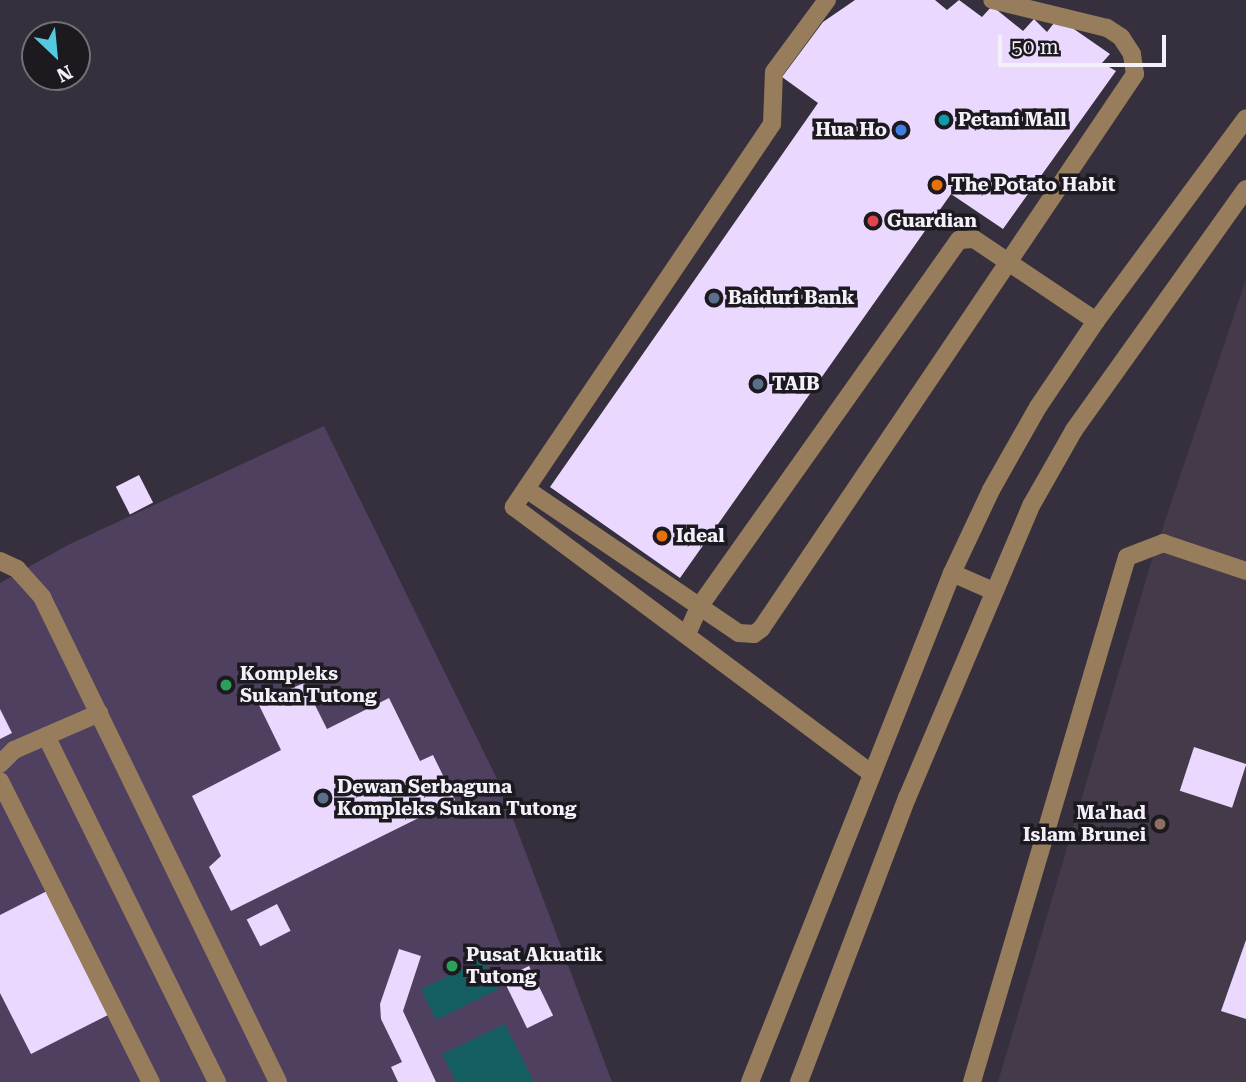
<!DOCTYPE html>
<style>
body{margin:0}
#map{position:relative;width:1246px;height:1082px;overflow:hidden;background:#362f3d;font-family:"Roboto Serif",serif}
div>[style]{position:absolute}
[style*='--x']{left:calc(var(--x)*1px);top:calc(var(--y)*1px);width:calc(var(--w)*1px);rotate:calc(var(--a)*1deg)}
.education>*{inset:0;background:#443a4a}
.green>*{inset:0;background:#4f4060}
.water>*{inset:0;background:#155e61;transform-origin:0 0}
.building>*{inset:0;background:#ead8fe;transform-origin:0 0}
.minor>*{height:18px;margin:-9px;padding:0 9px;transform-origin:9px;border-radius:9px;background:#987d5c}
.dots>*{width:19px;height:19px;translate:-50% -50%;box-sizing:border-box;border:4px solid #1c191f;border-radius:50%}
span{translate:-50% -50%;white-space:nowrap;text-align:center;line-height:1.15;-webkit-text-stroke:7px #1c191f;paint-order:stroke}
.poi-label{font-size:19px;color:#f4f0fa;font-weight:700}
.left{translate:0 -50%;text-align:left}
.right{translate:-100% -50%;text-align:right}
.north{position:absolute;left:21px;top:21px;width:70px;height:70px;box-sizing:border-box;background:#1c191f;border:2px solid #726f77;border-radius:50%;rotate:154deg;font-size:19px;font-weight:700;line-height:28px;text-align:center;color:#f4f0fa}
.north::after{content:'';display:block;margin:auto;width:24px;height:32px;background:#54cade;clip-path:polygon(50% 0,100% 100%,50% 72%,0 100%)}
.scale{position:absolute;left:998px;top:35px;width:168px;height:32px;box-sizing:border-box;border:4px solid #f4f0fa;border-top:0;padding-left:9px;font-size:21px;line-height:24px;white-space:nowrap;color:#f4f0fa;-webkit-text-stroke:5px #1c191f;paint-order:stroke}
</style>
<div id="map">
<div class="education">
<i style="clip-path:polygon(1246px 279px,1246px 1082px,998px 1082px,1150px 566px)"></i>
</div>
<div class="green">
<i style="clip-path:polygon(324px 426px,501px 787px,612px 1082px,0 1082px,0 583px,68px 545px)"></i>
</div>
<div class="water">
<i style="left:483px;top:959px;width:34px;height:69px;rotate:64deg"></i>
<i style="clip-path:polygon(505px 1024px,534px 1082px,456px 1082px,442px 1054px)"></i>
</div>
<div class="building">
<i style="clip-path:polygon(855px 0,935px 0,947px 10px,959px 0,982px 17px,992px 6px,1023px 31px,1034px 19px,1047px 32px,1058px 18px,1110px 54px,1102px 63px,1116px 71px,1003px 229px,951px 194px,680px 578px,550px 487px,818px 103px,782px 77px,823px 22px)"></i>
<i style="left:139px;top:475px;width:31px;height:26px;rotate:63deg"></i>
<i style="clip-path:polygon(304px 683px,327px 729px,389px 698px,420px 761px,433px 755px,455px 800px,231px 911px,209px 867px,221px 856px,192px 796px,281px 750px,258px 703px)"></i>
<i style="clip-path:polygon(0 709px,12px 733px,0 739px)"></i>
<i style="left:1194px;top:747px;width:55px;height:46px;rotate:18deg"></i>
<i style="clip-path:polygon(47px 891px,110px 1014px,31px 1054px,0 993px,0 915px)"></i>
<i style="left:277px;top:904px;width:30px;height:34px;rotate:63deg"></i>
<i style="clip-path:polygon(1246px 940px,1246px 1019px,1221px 1011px)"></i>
<i style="clip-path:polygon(399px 949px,421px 956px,403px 1011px,436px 1082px,398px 1082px,391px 1067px,402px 1062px,381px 1019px,380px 1004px)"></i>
<i style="left:529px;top:966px;width:55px;height:29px;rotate:64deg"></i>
</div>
<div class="minor">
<i style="--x:827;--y:0;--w:89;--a:126.4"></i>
<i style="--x:774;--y:72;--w:52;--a:92.2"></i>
<i style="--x:772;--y:124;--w:462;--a:124"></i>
<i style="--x:514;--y:507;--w:445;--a:36.7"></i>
<i style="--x:526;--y:489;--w:257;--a:34.1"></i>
<i style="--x:739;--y:633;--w:15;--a:4"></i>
<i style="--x:754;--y:634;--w:9;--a:-36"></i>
<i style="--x:761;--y:629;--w:669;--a:-56.02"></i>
<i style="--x:1135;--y:74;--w:20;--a:-99"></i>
<i style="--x:1132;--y:54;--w:20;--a:-123"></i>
<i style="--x:1121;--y:37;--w:17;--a:-147"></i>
<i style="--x:1107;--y:28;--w:118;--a:-166.3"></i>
<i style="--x:0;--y:561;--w:19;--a:25"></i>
<i style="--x:17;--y:569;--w:38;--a:48"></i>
<i style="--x:42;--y:597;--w:539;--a:64.05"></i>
<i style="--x:952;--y:573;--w:45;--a:23.7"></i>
<i style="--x:687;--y:634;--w:30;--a:-66"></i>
<i style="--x:699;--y:607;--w:450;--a:-54.7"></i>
<i style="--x:959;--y:240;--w:15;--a:-4"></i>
<i style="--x:974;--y:239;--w:147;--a:33.9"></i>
<i style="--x:46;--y:736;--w:386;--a:63.7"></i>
<i style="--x:0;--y:764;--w:20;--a:-45"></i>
<i style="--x:14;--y:750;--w:93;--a:-23.5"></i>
<i style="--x:0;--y:781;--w:337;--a:63.4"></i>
<i style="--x:750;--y:1082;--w:548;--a:-68.35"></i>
<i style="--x:952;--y:573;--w:92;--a:-64.8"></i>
<i style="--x:991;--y:490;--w:95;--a:-60.5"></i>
<i style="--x:1038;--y:407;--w:104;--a:-56"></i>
<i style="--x:1096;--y:321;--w:252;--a:-53.5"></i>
<i style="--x:799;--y:1082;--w:304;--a:-69.2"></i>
<i style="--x:907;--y:798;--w:319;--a:-67"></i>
<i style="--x:1032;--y:504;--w:85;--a:-60.4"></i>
<i style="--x:1074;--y:430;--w:296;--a:-54.5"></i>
<i style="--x:972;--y:1082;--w:547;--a:-73.55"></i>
<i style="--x:1127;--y:557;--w:39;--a:-21"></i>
<i style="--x:1163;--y:543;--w:88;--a:18.6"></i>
</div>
<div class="dots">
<i style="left:944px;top:120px;background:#0f9aa8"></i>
<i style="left:901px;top:130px;background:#3f7fe0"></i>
<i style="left:937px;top:185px;background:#e8710a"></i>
<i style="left:873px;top:221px;background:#e0444e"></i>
<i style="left:714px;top:298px;background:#5c6f8a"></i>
<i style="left:758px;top:384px;background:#5c6f8a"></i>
<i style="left:662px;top:536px;background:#e8710a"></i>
<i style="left:226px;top:685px;background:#2e9e5b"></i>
<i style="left:323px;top:798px;background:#5c6f8a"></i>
<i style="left:1160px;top:824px;background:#8d6e63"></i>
<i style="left:452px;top:966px;background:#2e9e5b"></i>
</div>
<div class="poi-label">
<span class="left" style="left:958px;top:120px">Petani Mall</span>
<span class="right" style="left:887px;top:130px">Hua Ho</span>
<span class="left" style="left:951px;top:185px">The Potato Habit</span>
<span class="left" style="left:887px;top:221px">Guardian</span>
<span class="left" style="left:728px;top:298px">Baiduri Bank</span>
<span class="left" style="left:772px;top:384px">TAIB</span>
<span class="left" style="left:676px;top:536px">Ideal</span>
<span class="left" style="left:240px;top:685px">Kompleks<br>Sukan Tutong</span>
<span class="left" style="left:337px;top:798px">Dewan Serbaguna<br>Kompleks Sukan Tutong</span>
<span class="right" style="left:1146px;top:824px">Ma'had<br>Islam Brunei</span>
<span class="left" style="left:466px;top:966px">Pusat Akuatik<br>Tutong</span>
</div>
<div class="north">N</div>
<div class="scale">50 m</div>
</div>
